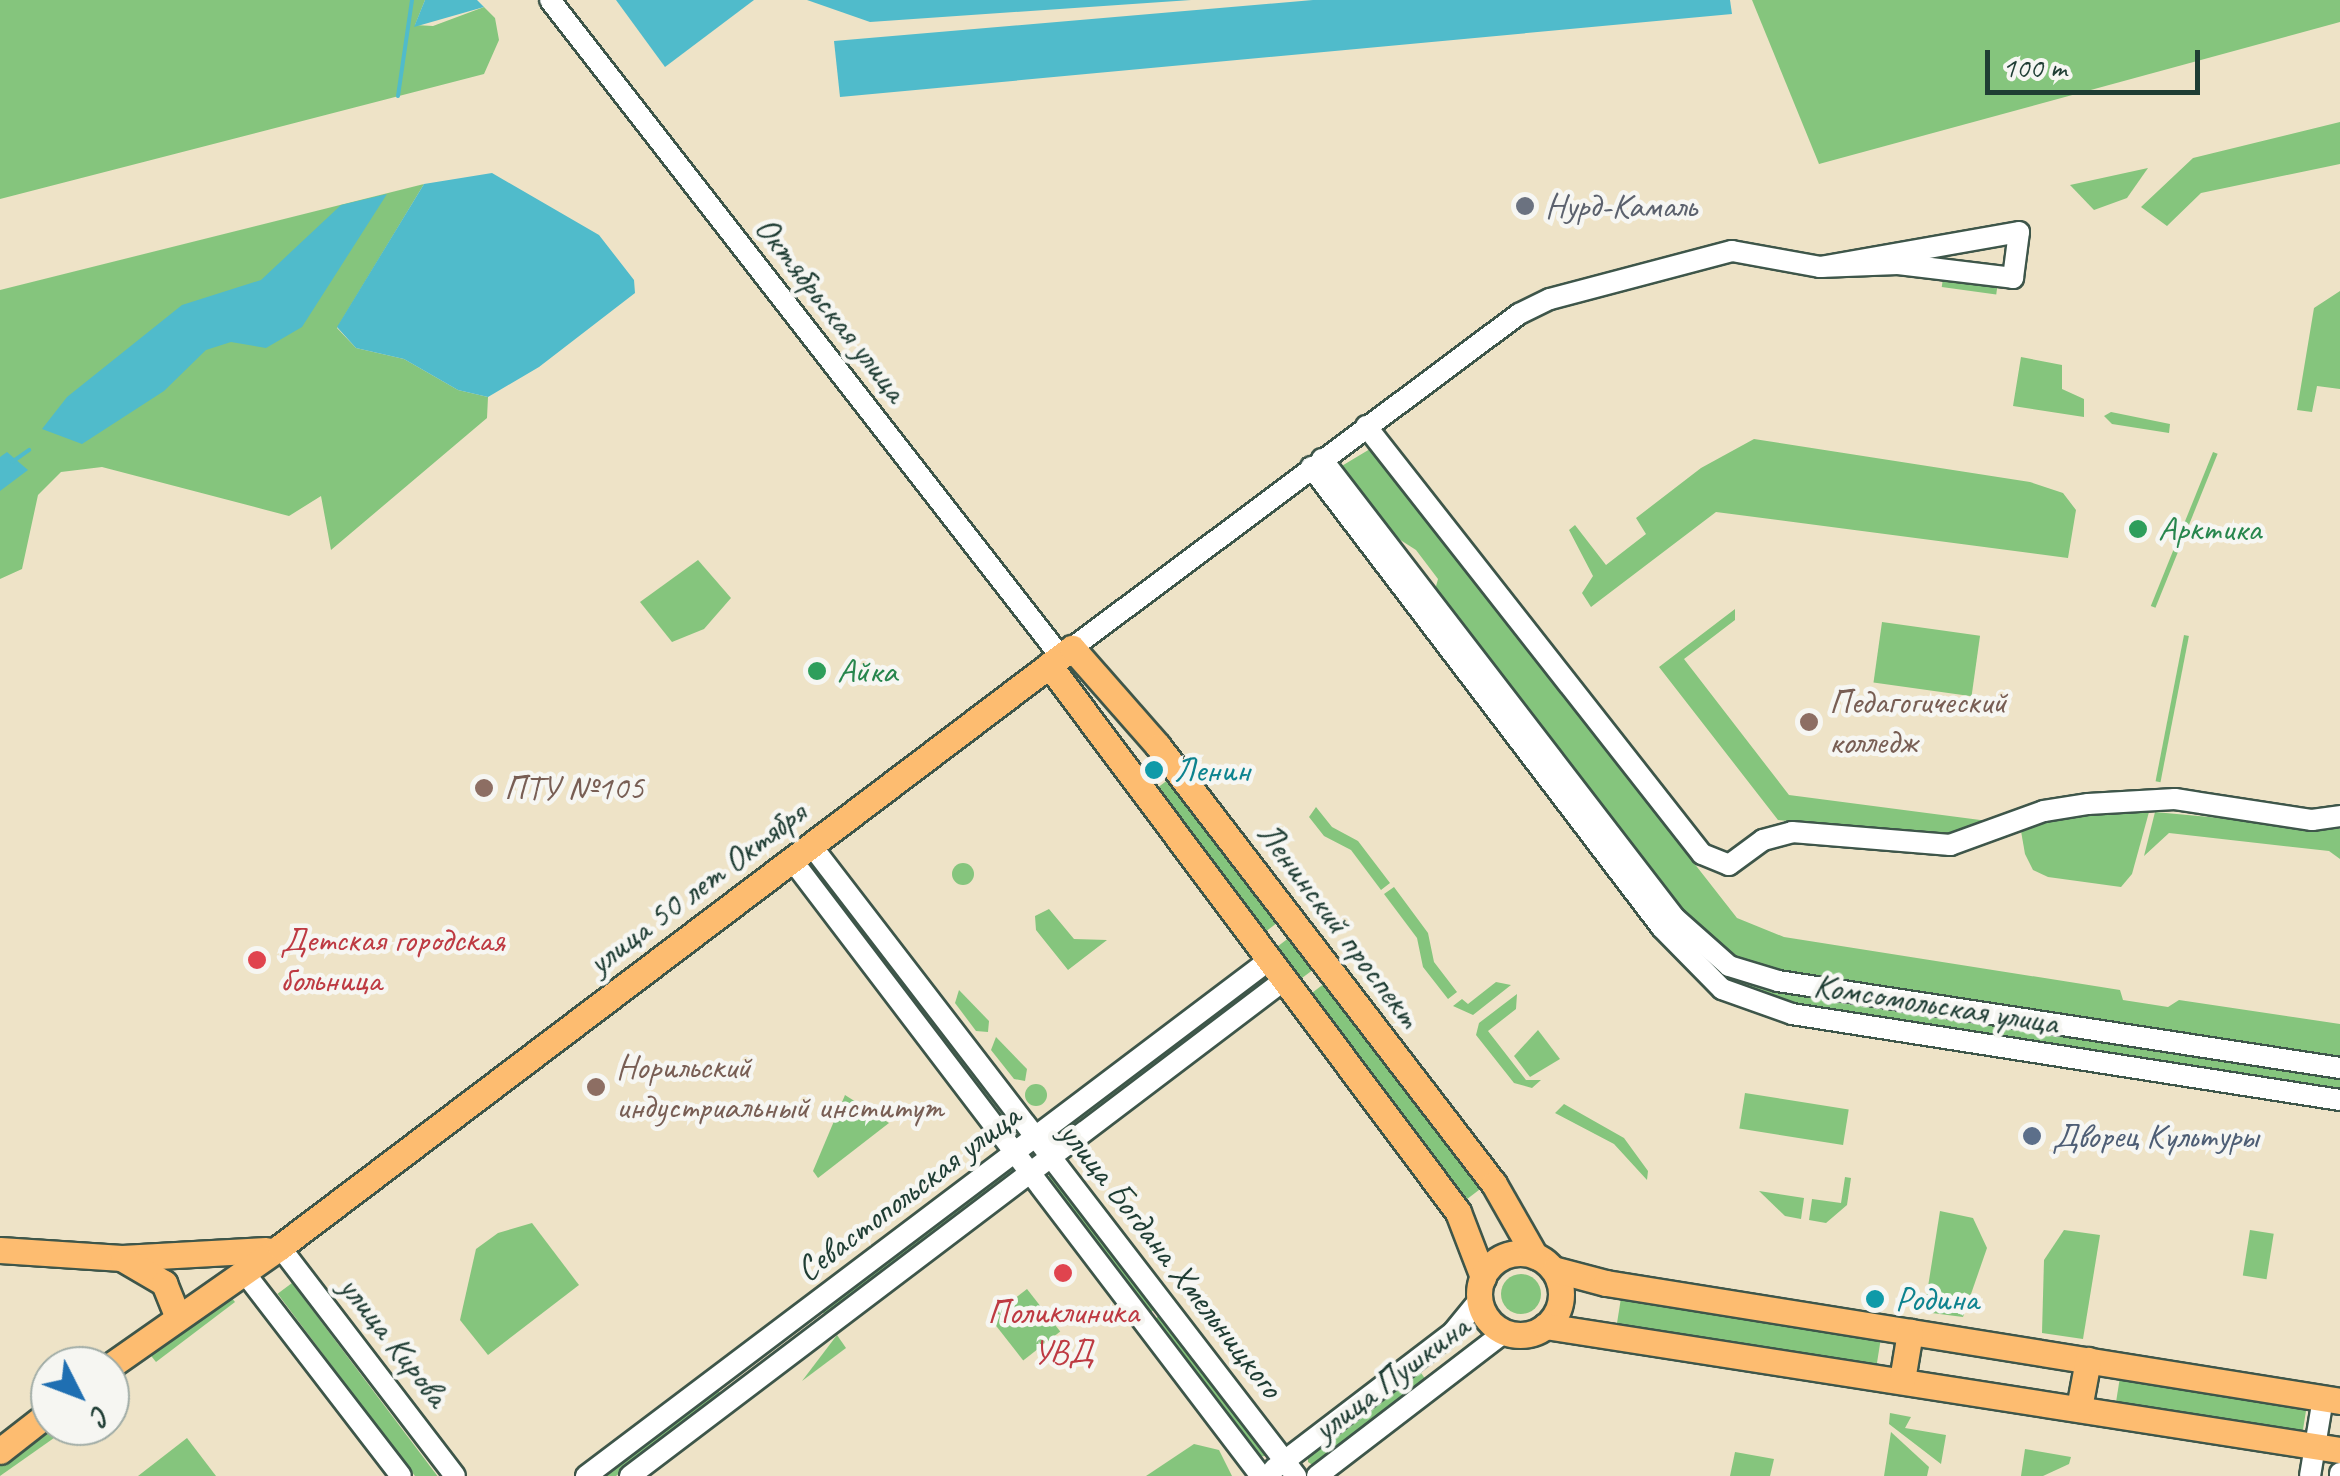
<!DOCTYPE html>
<meta charset="utf-8">
<style>
body{margin:0}
#map{position:relative;width:2340px;height:1476px;overflow:hidden;background:#eee3c7;font-family:Caveat,sans-serif}
div>[style]{position:absolute}
[style*='--x']{left:calc(var(--x)*1px);top:calc(var(--y)*1px);width:calc(var(--w)*1px);rotate:calc(var(--a)*1deg)}
.green>*{inset:0;background:#85c57d;transform-origin:0 0}
.round{border-radius:50%}
.water>*{inset:0;background:#50bbcb}
.stream>*{height:4px;margin:-2px;padding:0 2px;transform-origin:2px;border-radius:2px;background:#50bbcb}
.roads{filter:drop-shadow(2px 0 #3e564a) drop-shadow(-2px 0 #3e564a) drop-shadow(0 2px #3e564a) drop-shadow(0 -2px #3e564a)}
.minor>*{height:20px;margin:-10px;padding:0 10px;transform-origin:10px;border-radius:10px;background:#fff}
.major>*{height:25px;margin:-12.5px;padding:0 12.5px;transform-origin:12.5px;border-radius:12.5px;background:#fdbc70}
.major>.ring{margin:-12.5px;padding:0;box-sizing:content-box;background:none;border:25px solid #fdbc70;border-radius:50%}
.dots>*{width:28px;height:28px;translate:-50% -50%;box-sizing:border-box;border:5px solid #f6f6f2;border-radius:50%}
span{translate:-50% -50%;white-space:nowrap;text-align:center;line-height:1.15;-webkit-text-stroke:9px #f6f6f2;paint-order:stroke}
.worship-label{font-size:35px;color:#5b616d}
.left{translate:0 -50%;text-align:left}
.street-label{font-size:35px;color:#1f3d34}
.leisure-label{font-size:35px;color:#27864d}
.education-label{font-size:35px;color:#785e54}
.culture-label{font-size:35px;color:#0d838f}
.health-label{font-size:35px;color:#be3a42}
.service-label{font-size:35px;color:#4e5e75}
.north{position:absolute;left:30px;top:1346px;width:100px;height:100px;box-sizing:border-box;background:#f6f6f2;border:2px solid #a0aca6;border-radius:50%;rotate:132deg;font-size:28px;font-weight:700;line-height:40px;text-align:center;color:#1f3d34}
.north::after{content:'';display:block;margin:auto;width:35px;height:45px;background:#1f6fb2;clip-path:polygon(50% 0,100% 100%,50% 72%,0 100%)}
.scale{position:absolute;left:1985px;top:50px;width:215px;height:45px;box-sizing:border-box;border:5px solid #1f3d34;border-top:0;padding-left:12px;font-size:30px;line-height:35px;white-space:nowrap;color:#1f3d34;-webkit-text-stroke:8px #f6f6f2;paint-order:stroke}
</style>
<div id="map">
<div class="green">
<i style="clip-path:polygon(0 0,425px 0,415px 25px,433px 26px,484px 7px,495px 18px,499px 40px,484px 74px,0 199px)"></i>
<i style="clip-path:polygon(1752px 0,2340px 0,2340px 22px,1819px 164px)"></i>
<i style="clip-path:polygon(2340px 122px,2340px 164px,2201px 193px,2167px 226px,2141px 207px,2193px 158px)"></i>
<i style="clip-path:polygon(2148px 168px,2127px 198px,2094px 210px,2070px 185px)"></i>
<i style="clip-path:polygon(424px 184px,337px 328px,356px 348px,404px 359px,458px 390px,488px 397px,487px 418px,331px 550px,321px 496px,289px 516px,102px 467px,61px 472px,38px 495px,22px 569px,0 579px,0 290px)"></i>
<i style="left:1943px;top:278px;width:55px;height:9px;rotate:8deg"></i>
<i style="clip-path:polygon(2340px 291px,2340px 389px,2317px 386px,2312px 412px,2297px 410px,2314px 308px)"></i>
<i style="clip-path:polygon(2021px 357px,2062px 365px,2062px 389px,2084px 399px,2084px 417px,2013px 406px)"></i>
<i style="clip-path:polygon(2111px 412px,2170px 424px,2169px 433px,2112px 424px,2104px 416px)"></i>
<i style="clip-path:polygon(1754px 439px,2030px 482px,2063px 493px,2076px 510px,2068px 558px,1716px 512px,1591px 607px,1582px 593px,1593px 576px,1569px 530px,1575px 525px,1606px 565px,1646px 534px,1636px 518px,1701px 468px)"></i>
<i style="clip-path:polygon(1370px 449px,1737px 918px,1784px 937px,2120px 990px,2123px 1000px,2168px 1007px,2179px 1000px,2340px 1024px,2340px 1059px,1769px 970px,1726px 954px,1691px 924px,1435px 590px,1438px 579px,1416px 550px,1391px 534px,1340px 467px)"></i>
<i style="left:2213px;top:452px;width:5px;height:166px;rotate:22deg"></i>
<i style="clip-path:polygon(698px 560px,731px 598px,704px 629px,672px 642px,640px 602px)"></i>
<i style="clip-path:polygon(1735px 609px,1735px 620px,1684px 659px,1789px 795px,1988px 821px,1950px 838px,1778px 820px,1659px 667px)"></i>
<i style="left:1882px;top:622px;width:99px;height:61px;rotate:8deg"></i>
<i style="left:2184px;top:635px;width:5px;height:149px;rotate:11deg"></i>
<i style="left:1169px;top:779px;width:180px;height:21px;rotate:53deg"></i>
<i style="clip-path:polygon(1316px 807px,1332px 827px,1358px 841px,1390px 883px,1381px 890px,1351px 850px,1324px 836px,1309px 817px)"></i>
<i style="clip-path:polygon(2149px 812px,2132px 874px,2121px 887px,2048px 877px,2033px 870px,2025px 854px,2021px 831px,2037px 825px,2089px 814px)"></i>
<i style="clip-path:polygon(2155px 812px,2340px 829px,2340px 859px,2329px 851px,2169px 833px,2144px 856px)"></i>
<i class="round" style="left:952px;top:863px;width:22px;height:22px"></i>
<i style="clip-path:polygon(816px 868px,1020px 1131px,1018px 1135px,812px 872px)"></i>
<i style="clip-path:polygon(1394px 887px,1428px 933px,1434px 962px,1457px 992px,1448px 999px,1423px 967px,1417px 938px,1384px 894px)"></i>
<i style="clip-path:polygon(1049px 909px,1074px 939px,1107px 940px,1068px 970px,1036px 930px,1035px 916px)"></i>
<i style="clip-path:polygon(1681px 936px,1732px 978px,1767px 989px,2340px 1078px,2340px 1092px,1804px 1008px,1722px 979px)"></i>
<i style="left:1290px;top:937px;width:40px;height:21px;rotate:53deg"></i>
<i style="clip-path:polygon(1496px 982px,1511px 985px,1473px 1015px,1453px 1006px,1462px 999px,1468px 1004px)"></i>
<i style="left:1325px;top:983px;width:258px;height:21px;rotate:53deg"></i>
<i style="clip-path:polygon(1248px 989px,1253px 995px,1051px 1141px,1050px 1137px)"></i>
<i style="clip-path:polygon(959px 990px,989px 1021px,988px 1032px,976px 1031px,955px 1003px)"></i>
<i style="clip-path:polygon(1517px 994px,1516px 1009px,1488px 1031px,1526px 1080px,1541px 1080px,1532px 1088px,1514px 1083px,1476px 1035px,1479px 1023px)"></i>
<i style="clip-path:polygon(1538px 1030px,1560px 1059px,1530px 1077px,1514px 1056px)"></i>
<i style="clip-path:polygon(996px 1037px,1027px 1069px,1025px 1081px,1014px 1079px,991px 1050px)"></i>
<i class="round" style="left:1025px;top:1084px;width:22px;height:22px"></i>
<i style="left:1745px;top:1093px;width:105px;height:36px;rotate:9deg"></i>
<i style="clip-path:polygon(845px 1095px,889px 1123px,818px 1178px,813px 1171px)"></i>
<i style="clip-path:polygon(1564px 1104px,1624px 1138px,1648px 1171px,1647px 1180px,1614px 1144px,1555px 1113px)"></i>
<i style="clip-path:polygon(1010px 1167px,1015px 1173px,827px 1318px,820px 1308px)"></i>
<i style="clip-path:polygon(1052px 1174px,1157px 1307px,1148px 1315px,1045px 1179px)"></i>
<i style="clip-path:polygon(1845px 1177px,1851px 1178px,1847px 1205px,1826px 1223px,1809px 1220px,1812px 1199px,1841px 1203px)"></i>
<i style="clip-path:polygon(1759px 1191px,1804px 1198px,1801px 1219px,1785px 1216px)"></i>
<i style="clip-path:polygon(1940px 1211px,1973px 1218px,1987px 1248px,1963px 1317px,1924px 1312px)"></i>
<i style="clip-path:polygon(532px 1223px,579px 1285px,488px 1355px,460px 1320px,476px 1249px,498px 1233px)"></i>
<i style="clip-path:polygon(2064px 1230px,2100px 1235px,2083px 1339px,2042px 1333px,2044px 1260px)"></i>
<i style="left:2250px;top:1230px;width:24px;height:46px;rotate:9deg"></i>
<i class="round" style="left:1501px;top:1274px;width:40px;height:40px"></i>
<i style="left:292px;top:1283px;width:243px;height:18px;rotate:53deg"></i>
<i style="left:1027px;top:1289px;width:54px;height:47px;rotate:52deg"></i>
<i style="clip-path:polygon(231px 1297px,235px 1302px,156px 1362px,148px 1352px,220px 1298px)"></i>
<i style="left:1621px;top:1298px;width:263px;height:26px;rotate:9deg"></i>
<i style="clip-path:polygon(1162px 1314px,1266px 1452px,1265px 1456px,1258px 1457px,1152px 1321px)"></i>
<i style="clip-path:polygon(837px 1335px,846px 1348px,802px 1381px)"></i>
<i style="clip-path:polygon(1419px 1370px,1426px 1380px,1314px 1466px,1308px 1462px,1308px 1453px)"></i>
<i style="left:2120px;top:1377px;width:189px;height:26px;rotate:9deg"></i>
<i style="clip-path:polygon(715px 1387px,723px 1396px,616px 1476px,597px 1476px)"></i>
<i style="clip-path:polygon(1890px 1413px,1911px 1417px,1905px 1428px,1946px 1435px,1941px 1464px,1889px 1424px)"></i>
<i style="clip-path:polygon(51px 1426px,71px 1426px,0 1476px,0 1465px)"></i>
<i style="clip-path:polygon(1891px 1432px,1929px 1467px,1927px 1476px,1884px 1476px)"></i>
<i style="clip-path:polygon(187px 1438px,216px 1476px,138px 1476px)"></i>
<i style="clip-path:polygon(1194px 1444px,1219px 1450px,1232px 1476px,1146px 1476px)"></i>
<i style="clip-path:polygon(2025px 1449px,2071px 1457px,2069px 1464px,2043px 1476px,2021px 1476px)"></i>
<i style="clip-path:polygon(1735px 1452px,1774px 1459px,1770px 1476px,1730px 1476px)"></i>
</div>
<div class="water">
<i style="clip-path:polygon(425px 0,477px 0,484px 7px,414px 27px)"></i>
<i style="clip-path:polygon(616px 0,754px 0,665px 67px)"></i>
<i style="clip-path:polygon(807px 0,1191px 0,870px 22px)"></i>
<i style="clip-path:polygon(1313px 0,1730px 0,1732px 14px,840px 97px,834px 41px)"></i>
<i style="clip-path:polygon(492px 173px,599px 235px,634px 280px,635px 293px,539px 367px,488px 397px,458px 390px,404px 359px,356px 348px,337px 327px,424px 184px)"></i>
<i style="clip-path:polygon(387px 194px,302px 327px,266px 348px,231px 342px,206px 350px,164px 391px,82px 444px,42px 429px,67px 397px,182px 305px,261px 280px,341px 205px)"></i>
<i style="clip-path:polygon(7px 452px,28px 470px,0 491px,0 457px)"></i>
</div>
<div class="stream">
<i style="--x:398;--y:96;--w:97;--a:-81.7"></i>
<i style="--x:12;--y:462;--w:21;--a:-35"></i>
</div>
<div class="roads">
<div class="minor">
<i style="--x:550;--y:0;--w:832;--a:52.13"></i>
<i style="--x:1366;--y:426;--w:544;--a:51.87"></i>
<i style="--x:1702;--y:854;--w:29;--a:22"></i>
<i style="--x:1729;--y:865;--w:42;--a:-36.3"></i>
<i style="--x:1763;--y:840;--w:30;--a:-15"></i>
<i style="--x:1792;--y:832;--w:159;--a:4.7"></i>
<i style="--x:1950;--y:845;--w:100;--a:-19.9"></i>
<i style="--x:2044;--y:811;--w:45;--a:-9"></i>
<i style="--x:2088;--y:804;--w:87;--a:-3.3"></i>
<i style="--x:2175;--y:799;--w:139;--a:8.7"></i>
<i style="--x:2312;--y:820;--w:28;--a:-8"></i>
<i style="--x:1322;--y:459;--w:579;--a:52.44"></i>
<i style="--x:1675;--y:918;--w:72;--a:41.6"></i>
<i style="--x:1729;--y:966;--w:51;--a:17"></i>
<i style="--x:1778;--y:981;--w:569;--a:8.8"></i>
<i style="--x:1311;--y:467;--w:579;--a:52.71"></i>
<i style="--x:1662;--y:928;--w:86;--a:45.5"></i>
<i style="--x:1722;--y:989;--w:74;--a:19.7"></i>
<i style="--x:1792;--y:1014;--w:555;--a:8.92"></i>
<i style="--x:1072;--y:648;--w:558;--a:-36.77"></i>
<i style="--x:1519;--y:314;--w:34;--a:-26"></i>
<i style="--x:1550;--y:299;--w:188;--a:-14.8"></i>
<i style="--x:1732;--y:251;--w:89;--a:10.3"></i>
<i style="--x:1820;--y:267;--w:78;--a:-2.2"></i>
<i style="--x:1898;--y:264;--w:116;--a:6.9"></i>
<i style="--x:2013;--y:278;--w:46;--a:-82.6"></i>
<i style="--x:2019;--y:232;--w:202;--a:170"></i>
<i style="--x:811;--y:845;--w:796;--a:52.45"></i>
<i style="--x:792;--y:860;--w:774;--a:52.72"></i>
<i style="--x:280;--y:1247;--w:288;--a:52.6"></i>
<i style="--x:244;--y:1272;--w:257;--a:52.4"></i>
<i style="--x:1274;--y:1469;--w:225;--a:-37.4"></i>
<i style="--x:1453;--y:1332;--w:43;--a:-50.7"></i>
<i style="--x:586;--y:1476;--w:855;--a:-37.06"></i>
<i style="--x:630;--y:1476;--w:819;--a:-37.16"></i>
<i style="--x:1317;--y:1476;--w:237;--a:-37.5"></i>
<i style="--x:2310;--y:1476;--w:79;--a:-80.5"></i>
<i style="--x:2340;--y:1476;--w:3;--a:-90"></i>
</div>
<div class="major">
<i style="--x:1049;--y:665;--w:683;--a:53.21"></i>
<i style="--x:1458;--y:1212;--w:70;--a:69"></i>
<i style="--x:0;--y:1250;--w:122;--a:3.8"></i>
<i style="--x:122;--y:1258;--w:144;--a:-3.2"></i>
<i class="ring" style="left:1479px;top:1253px;width:57px;height:57px"></i>
<i style="--x:123;--y:1259;--w:48;--a:30.3"></i>
<i style="--x:164;--y:1283;--w:37;--a:68"></i>
<i style="--x:1553;--y:1269;--w:55;--a:14.8"></i>
<i style="--x:1606;--y:1283;--w:743;--a:9.13"></i>
<i style="--x:1545;--y:1326;--w:805;--a:8.87"></i>
<i style="--x:110;--y:1366;--w:208;--a:-35"></i>
<i style="--x:280;--y:1247;--w:993;--a:-37.1"></i>
<i style="--x:1072;--y:648;--w:130;--a:48.7"></i>
<i style="--x:1158;--y:746;--w:552;--a:52.51"></i>
<i style="--x:1494;--y:1184;--w:83;--a:60.3"></i>
<i style="--x:1902;--y:1380;--w:49;--a:-80.5"></i>
<i style="--x:2079;--y:1408;--w:49;--a:-79.4"></i>
<i style="--x:0;--y:1451;--w:63;--a:-38"></i>
</div>
</div>
<div class="dots">
<i style="left:1525px;top:206px;background:#6b7280"></i>
<i style="left:2138px;top:529px;background:#2e9e5b"></i>
<i style="left:817px;top:671px;background:#2e9e5b"></i>
<i style="left:1809px;top:722px;background:#8d6e63"></i>
<i style="left:1154px;top:770px;background:#0f9aa8"></i>
<i style="left:484px;top:788px;background:#8d6e63"></i>
<i style="left:257px;top:960px;background:#e0444e"></i>
<i style="left:596px;top:1087px;background:#8d6e63"></i>
<i style="left:2032px;top:1136px;background:#5c6f8a"></i>
<i style="left:1063px;top:1273px;background:#e0444e"></i>
<i style="left:1875px;top:1299px;background:#0f9aa8"></i>
</div>
<div class="worship-label">
<span class="left" style="left:1545px;top:206px">Нурд-Камаль</span>
</div>
<div class="street-label">
<span style="left:831px;top:309px;rotate:52deg">Октябрьская улица</span>
<span style="left:697px;top:888px;rotate:-37deg">улица 50 лет Октября</span>
<span style="left:1339px;top:925px;rotate:53deg">Ленинский проспект</span>
<span style="left:1936px;top:1004px;rotate:9deg">Комсомольская улица</span>
<span style="left:908px;top:1193px;rotate:-37deg">Севастопольская улица</span>
<span style="left:1171px;top:1260px;rotate:52deg">улица Богдана Хмельницкого</span>
<span style="left:394px;top:1341px;rotate:52deg">улица Кирова</span>
<span style="left:1391px;top:1378px;rotate:-37deg">улица Пушкина</span>
</div>
<div class="leisure-label">
<span class="left" style="left:2158px;top:529px">Арктика</span>
<span class="left" style="left:837px;top:671px">Айка</span>
</div>
<div class="education-label">
<span class="left" style="left:1829px;top:722px">Педагогический<br>колледж</span>
<span class="left" style="left:504px;top:788px">ПТУ №105</span>
<span class="left" style="left:616px;top:1087px">Норильский<br>индустриальный институт</span>
</div>
<div class="culture-label">
<span class="left" style="left:1174px;top:770px">Ленин</span>
<span class="left" style="left:1895px;top:1299px">Родина</span>
</div>
<div class="health-label">
<span class="left" style="left:280px;top:960px">Детская городская<br>больница</span>
<span style="left:1063px;top:1332px">Поликлиника<br>УВД</span>
</div>
<div class="service-label">
<span class="left" style="left:2052px;top:1136px">Дворец Культуры</span>
</div>
<div class="north">С</div>
<div class="scale">100 m</div>
</div>
